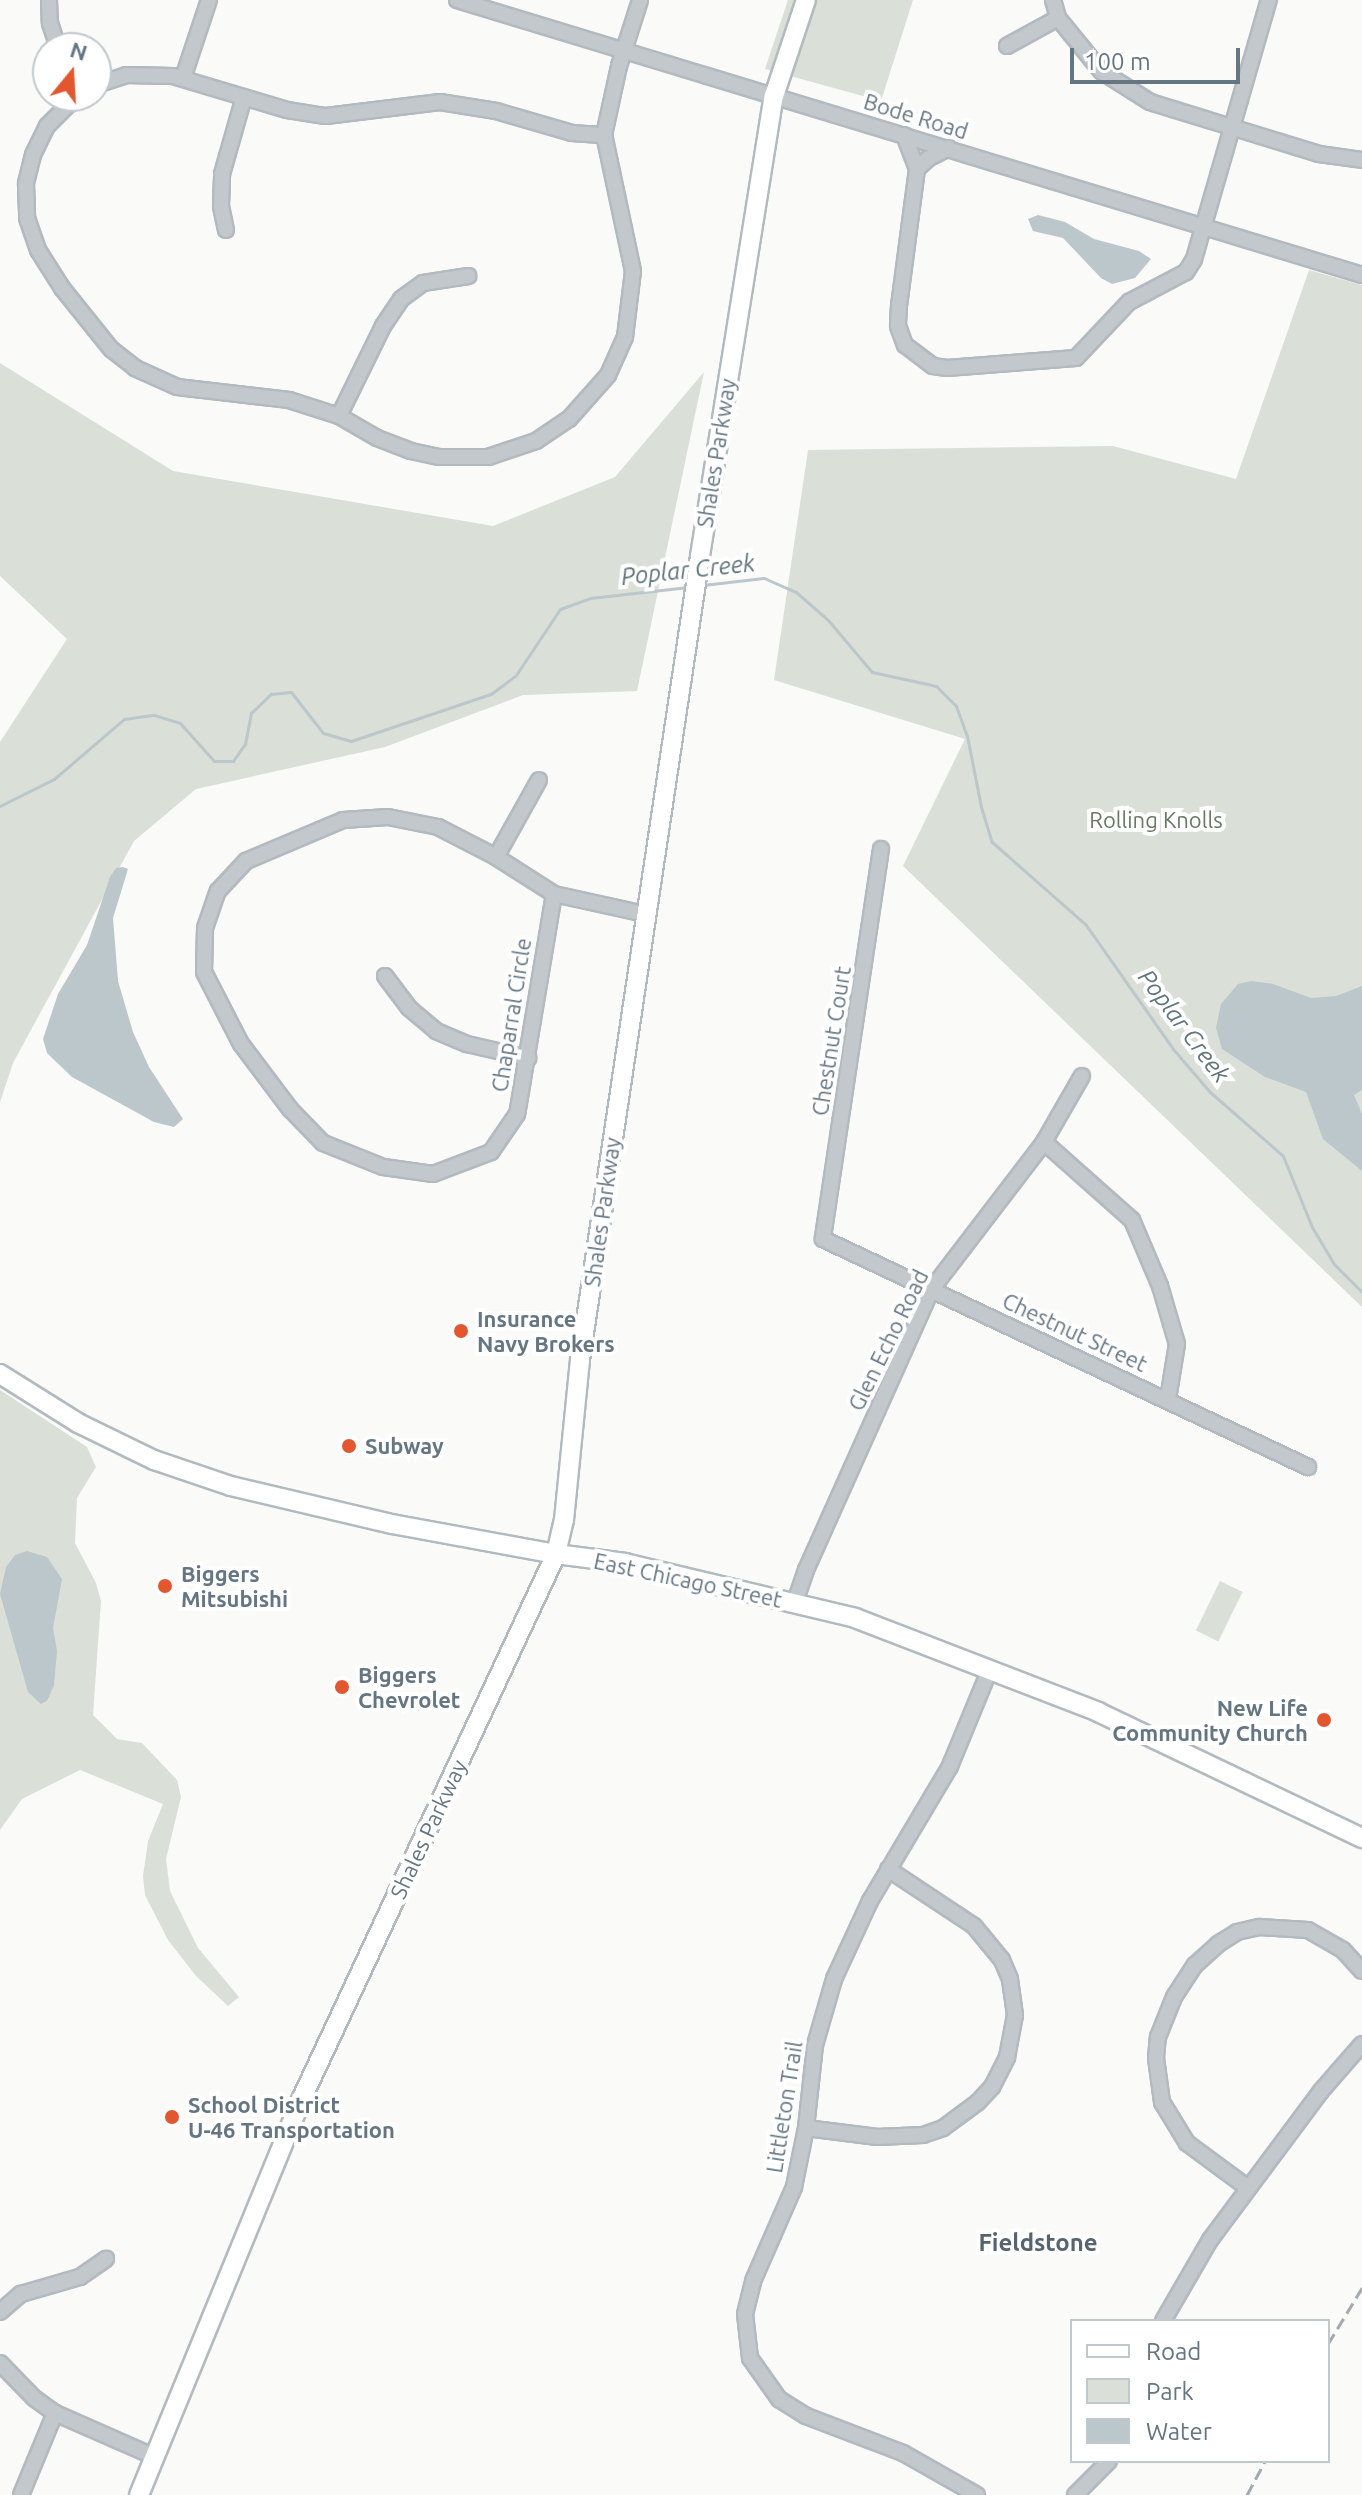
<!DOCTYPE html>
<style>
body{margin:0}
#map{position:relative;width:1362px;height:2495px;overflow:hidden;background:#fafaf8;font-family:Ubuntu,sans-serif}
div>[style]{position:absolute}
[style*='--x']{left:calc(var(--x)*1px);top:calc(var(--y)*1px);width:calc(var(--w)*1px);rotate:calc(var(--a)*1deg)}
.green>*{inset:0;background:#dadfd7;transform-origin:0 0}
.water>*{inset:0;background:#bbc7cb}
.stream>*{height:3px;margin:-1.5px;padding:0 1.5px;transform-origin:1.5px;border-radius:1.5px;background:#bbc7cb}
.roads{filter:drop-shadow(2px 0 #b3babf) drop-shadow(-2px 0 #b3babf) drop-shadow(0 2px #b3babf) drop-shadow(0 -2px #b3babf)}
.street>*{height:14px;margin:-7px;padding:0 7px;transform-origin:7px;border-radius:7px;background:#c3c8cc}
.secondary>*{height:18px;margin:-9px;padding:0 9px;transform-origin:9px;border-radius:9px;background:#fff}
.rail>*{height:3px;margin-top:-1.5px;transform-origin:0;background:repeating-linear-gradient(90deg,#a2aab0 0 12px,transparent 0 18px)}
.dots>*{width:22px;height:22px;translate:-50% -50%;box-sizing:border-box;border:4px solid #fff;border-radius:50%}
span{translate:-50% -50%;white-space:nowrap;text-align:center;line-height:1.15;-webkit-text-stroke:8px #fff;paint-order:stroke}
.street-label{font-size:22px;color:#657683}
.park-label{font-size:22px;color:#687a64}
.poi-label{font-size:22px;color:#657683;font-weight:700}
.left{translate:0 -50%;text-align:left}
.right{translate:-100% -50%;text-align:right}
.water-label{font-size:24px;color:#60757c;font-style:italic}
.neighbourhood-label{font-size:24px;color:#57646e;font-weight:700}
.legend{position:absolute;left:1070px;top:2319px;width:260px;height:144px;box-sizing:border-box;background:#fff;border:2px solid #c1c8cd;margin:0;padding:10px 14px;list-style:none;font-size:24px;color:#657683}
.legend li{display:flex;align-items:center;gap:16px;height:40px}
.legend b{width:40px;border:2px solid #c1c8cd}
.north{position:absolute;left:32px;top:32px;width:80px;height:80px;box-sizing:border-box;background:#fff;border:2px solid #c1c8cd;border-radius:50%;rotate:18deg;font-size:22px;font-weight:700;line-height:32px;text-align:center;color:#657683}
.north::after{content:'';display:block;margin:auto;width:28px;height:36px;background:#e4572e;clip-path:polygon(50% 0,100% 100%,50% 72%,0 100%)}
.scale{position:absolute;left:1070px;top:48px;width:170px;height:36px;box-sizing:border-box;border:4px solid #657683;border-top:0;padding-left:10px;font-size:24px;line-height:28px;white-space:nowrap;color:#657683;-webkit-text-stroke:6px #fff;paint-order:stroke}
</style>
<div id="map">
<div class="green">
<i style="clip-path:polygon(788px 0,913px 0,881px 101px,765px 69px)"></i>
<i style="clip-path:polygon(1309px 270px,1362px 285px,1362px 1307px,903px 866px,965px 739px,774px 680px,808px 450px,1113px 446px,1236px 479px)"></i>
<i style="clip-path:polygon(0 363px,173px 471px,493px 526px,615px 477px,704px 372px,637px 691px,523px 695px,385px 747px,196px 789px,134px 841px,13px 1063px,0 1102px,0 742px,67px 639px,0 576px)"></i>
<i style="clip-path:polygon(0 1390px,87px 1447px,96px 1467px,77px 1498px,75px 1543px,96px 1583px,101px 1601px,93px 1715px,117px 1739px,142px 1743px,177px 1780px,181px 1797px,166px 1859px,170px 1891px,198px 1948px,239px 1997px,228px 2006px,196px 1976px,168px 1940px,145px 1895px,143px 1876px,148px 1841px,163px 1804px,80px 1770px,22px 1799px,0 1830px)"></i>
<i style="left:1220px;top:1581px;width:25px;height:55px;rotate:26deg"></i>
</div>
<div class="water">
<i style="clip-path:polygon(1038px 215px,1065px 222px,1094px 239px,1139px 251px,1151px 259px,1135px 278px,1112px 284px,1101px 278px,1063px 238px,1033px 231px,1028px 219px)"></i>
<i style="clip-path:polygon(123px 867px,128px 869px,113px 918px,118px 981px,133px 1032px,149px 1067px,183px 1119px,174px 1127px,154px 1122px,72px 1077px,47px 1053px,43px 1039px,58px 994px,87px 945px,110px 877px,116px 868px)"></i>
<i style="clip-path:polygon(1251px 981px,1273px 984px,1311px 998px,1336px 996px,1362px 986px,1362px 1090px,1354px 1095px,1362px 1114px,1362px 1171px,1323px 1139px,1306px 1092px,1265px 1077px,1222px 1049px,1216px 1028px,1221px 1004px,1238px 984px)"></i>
<i style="clip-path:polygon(27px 1551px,47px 1557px,62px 1579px,53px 1628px,57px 1651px,54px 1685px,47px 1701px,41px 1704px,28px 1692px,0 1594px,6px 1567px,15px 1555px)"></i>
</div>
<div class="stream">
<i style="--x:703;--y:585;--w:61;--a:-6.5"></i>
<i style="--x:764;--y:578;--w:35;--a:24"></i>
<i style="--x:796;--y:592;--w:43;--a:41.2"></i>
<i style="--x:828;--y:620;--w:68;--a:49.8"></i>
<i style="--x:872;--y:672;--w:66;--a:12.3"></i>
<i style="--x:936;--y:686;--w:28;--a:45"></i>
<i style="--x:956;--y:706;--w:32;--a:70"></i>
<i style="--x:967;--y:736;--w:72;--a:78.8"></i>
<i style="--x:981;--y:807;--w:37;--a:73"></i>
<i style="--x:992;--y:842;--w:125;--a:41.4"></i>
<i style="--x:1086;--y:925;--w:151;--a:54.9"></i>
<i style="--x:1173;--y:1049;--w:57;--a:49.3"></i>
<i style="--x:1210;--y:1092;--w:97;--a:41.2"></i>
<i style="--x:1283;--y:1156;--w:77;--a:67.8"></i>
<i style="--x:1312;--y:1227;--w:43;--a:59.3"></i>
<i style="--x:1334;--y:1264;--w:40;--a:45"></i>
<i style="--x:0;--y:806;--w:60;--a:-26.6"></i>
<i style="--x:54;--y:779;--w:92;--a:-40.6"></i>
<i style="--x:124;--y:719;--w:30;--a:-8"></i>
<i style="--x:154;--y:715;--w:27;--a:17"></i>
<i style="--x:180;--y:723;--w:51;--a:48.2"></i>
<i style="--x:214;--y:761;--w:19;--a:0"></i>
<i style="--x:233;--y:761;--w:21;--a:-55"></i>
<i style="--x:245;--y:744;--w:32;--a:-79"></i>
<i style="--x:251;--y:713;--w:28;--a:-44"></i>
<i style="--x:271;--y:694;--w:20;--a:-6"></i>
<i style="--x:291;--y:692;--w:52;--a:52"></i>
<i style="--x:323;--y:733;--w:29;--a:16"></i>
<i style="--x:351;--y:741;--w:148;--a:-18.6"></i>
<i style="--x:491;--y:694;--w:31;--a:-37"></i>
<i style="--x:516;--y:675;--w:79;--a:-56.3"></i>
<i style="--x:560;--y:609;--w:32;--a:-20"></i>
<i style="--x:590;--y:598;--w:99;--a:-6.4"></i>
</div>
<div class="roads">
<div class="street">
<i style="--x:49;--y:0;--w:23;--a:88"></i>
<i style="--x:50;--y:23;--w:26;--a:72"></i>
<i style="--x:457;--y:0;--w:946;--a:16.9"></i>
<i style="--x:1053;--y:0;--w:19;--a:74"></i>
<i style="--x:1058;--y:18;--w:68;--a:50.9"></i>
<i style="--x:1101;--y:71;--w:58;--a:32.3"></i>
<i style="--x:1150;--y:102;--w:177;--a:17.1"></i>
<i style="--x:1319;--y:154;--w:43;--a:7.9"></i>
<i style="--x:1007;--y:46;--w:58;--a:-28.8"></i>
<i style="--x:183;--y:78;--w:82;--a:-71.6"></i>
<i style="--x:96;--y:85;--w:32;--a:-18"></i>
<i style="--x:126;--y:75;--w:47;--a:1.2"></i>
<i style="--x:173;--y:76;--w:119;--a:16.6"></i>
<i style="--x:287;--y:110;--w:39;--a:9"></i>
<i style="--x:326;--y:116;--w:115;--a:-7"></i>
<i style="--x:440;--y:102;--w:57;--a:9.1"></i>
<i style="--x:496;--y:111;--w:79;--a:16.1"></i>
<i style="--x:572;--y:133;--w:32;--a:4"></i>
<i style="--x:77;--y:96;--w:42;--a:135"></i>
<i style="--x:47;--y:126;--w:32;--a:116"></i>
<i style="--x:33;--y:155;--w:30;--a:104"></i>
<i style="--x:26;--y:184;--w:34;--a:88"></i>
<i style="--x:27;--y:218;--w:34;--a:71"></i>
<i style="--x:38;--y:250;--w:45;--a:57.7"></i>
<i style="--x:62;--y:288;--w:78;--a:51.2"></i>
<i style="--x:111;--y:349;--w:31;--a:38"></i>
<i style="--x:135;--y:368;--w:46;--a:24.3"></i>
<i style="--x:177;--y:387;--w:113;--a:6.6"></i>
<i style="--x:289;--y:400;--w:52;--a:17.7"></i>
<i style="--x:339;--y:416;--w:44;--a:30.1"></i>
<i style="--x:377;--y:438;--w:36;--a:21"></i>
<i style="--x:411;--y:451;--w:29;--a:12"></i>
<i style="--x:439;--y:457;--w:49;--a:0"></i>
<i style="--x:488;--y:457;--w:51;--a:-18.4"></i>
<i style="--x:536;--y:441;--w:40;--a:-34"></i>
<i style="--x:569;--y:419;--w:59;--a:-48.4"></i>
<i style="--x:608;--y:375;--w:42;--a:-65.9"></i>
<i style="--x:625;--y:337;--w:66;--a:-83.1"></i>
<i style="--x:633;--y:271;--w:139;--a:-102"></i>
<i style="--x:604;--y:135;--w:71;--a:-77.7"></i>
<i style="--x:619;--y:66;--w:69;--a:-72.3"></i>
<i style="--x:904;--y:135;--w:36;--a:69"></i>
<i style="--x:917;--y:169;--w:137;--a:97.5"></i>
<i style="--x:899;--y:305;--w:21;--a:93"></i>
<i style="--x:898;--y:326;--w:20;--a:70"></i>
<i style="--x:905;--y:345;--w:35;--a:37"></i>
<i style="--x:933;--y:366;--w:14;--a:8"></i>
<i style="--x:947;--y:368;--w:129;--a:-4.4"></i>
<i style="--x:1076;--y:358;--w:77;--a:-46.6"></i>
<i style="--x:1129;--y:302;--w:64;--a:-27.8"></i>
<i style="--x:1186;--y:272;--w:15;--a:-58"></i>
<i style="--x:1194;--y:259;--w:270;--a:-73.9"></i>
<i style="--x:917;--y:169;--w:16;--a:-43"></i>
<i style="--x:929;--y:158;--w:22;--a:-27"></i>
<i style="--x:226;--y:230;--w:25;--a:-102"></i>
<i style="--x:221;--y:206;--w:32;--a:-88"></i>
<i style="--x:222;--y:174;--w:80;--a:-74.1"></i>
<i style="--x:339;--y:416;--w:100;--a:-63.9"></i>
<i style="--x:383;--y:326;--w:32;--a:-56"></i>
<i style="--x:401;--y:299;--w:27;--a:-36"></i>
<i style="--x:423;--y:283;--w:46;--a:-8.8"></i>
<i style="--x:388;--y:817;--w:51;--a:11.3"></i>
<i style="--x:438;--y:827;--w:65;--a:27.3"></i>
<i style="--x:496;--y:857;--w:69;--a:32.5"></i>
<i style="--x:554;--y:894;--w:223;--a:99.5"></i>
<i style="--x:517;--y:1114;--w:46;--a:124.4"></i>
<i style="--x:491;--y:1152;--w:62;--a:159.2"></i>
<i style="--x:433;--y:1174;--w:50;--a:-172"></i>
<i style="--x:383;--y:1167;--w:65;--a:-158.2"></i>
<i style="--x:323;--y:1143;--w:47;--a:-134.1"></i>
<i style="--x:290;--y:1109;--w:81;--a:-127"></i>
<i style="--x:241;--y:1044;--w:81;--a:-117.2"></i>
<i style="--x:204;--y:972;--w:44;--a:-88.7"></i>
<i style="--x:205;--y:928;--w:39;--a:-71"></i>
<i style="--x:218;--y:891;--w:41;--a:-47"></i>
<i style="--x:246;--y:861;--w:105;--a:-22.9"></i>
<i style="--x:343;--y:820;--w:45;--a:-3.8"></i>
<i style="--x:881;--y:849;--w:394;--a:98.5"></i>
<i style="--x:823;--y:1239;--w:536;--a:25.18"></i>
<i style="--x:496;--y:857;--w:88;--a:-60.8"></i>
<i style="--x:554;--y:894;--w:93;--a:12.4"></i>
<i style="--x:385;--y:976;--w:40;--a:53"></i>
<i style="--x:409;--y:1008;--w:35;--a:40"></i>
<i style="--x:436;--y:1031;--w:34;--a:23"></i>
<i style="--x:467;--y:1044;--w:63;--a:12.9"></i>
<i style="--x:1044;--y:1142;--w:118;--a:41.6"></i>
<i style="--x:1132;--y:1220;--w:72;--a:67"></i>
<i style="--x:1160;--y:1286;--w:60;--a:73.7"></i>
<i style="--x:1177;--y:1344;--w:56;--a:99.3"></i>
<i style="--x:795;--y:1602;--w:34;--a:-71"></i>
<i style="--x:806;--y:1570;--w:307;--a:-65.9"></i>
<i style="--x:931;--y:1290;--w:186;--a:-52.6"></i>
<i style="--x:1044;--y:1142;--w:76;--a:-60.1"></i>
<i style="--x:806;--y:2128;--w:72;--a:7.2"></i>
<i style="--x:877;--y:2137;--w:46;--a:-2.5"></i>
<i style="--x:923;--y:2135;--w:21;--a:-19"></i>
<i style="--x:943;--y:2128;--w:44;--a:-36.6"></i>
<i style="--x:978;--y:2102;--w:21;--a:-47"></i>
<i style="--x:992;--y:2087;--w:34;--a:-63"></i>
<i style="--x:1007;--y:2057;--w:43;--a:-79.2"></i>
<i style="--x:1015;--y:2015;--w:36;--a:-98"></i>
<i style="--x:1010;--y:1979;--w:21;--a:-113"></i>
<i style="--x:1002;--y:1960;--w:44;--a:-129.5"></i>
<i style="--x:974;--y:1926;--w:103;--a:-146.5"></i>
<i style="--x:1248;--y:2188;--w:76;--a:-143.6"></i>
<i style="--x:1187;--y:2143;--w:48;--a:-121.4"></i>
<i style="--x:1162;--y:2102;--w:44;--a:-97.8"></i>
<i style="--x:1156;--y:2058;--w:21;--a:-85"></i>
<i style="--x:1158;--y:2037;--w:43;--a:-68.2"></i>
<i style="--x:1174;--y:1997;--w:38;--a:-57"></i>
<i style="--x:1195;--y:1965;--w:31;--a:-42"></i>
<i style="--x:1218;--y:1944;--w:22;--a:-32"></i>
<i style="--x:1237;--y:1932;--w:23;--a:-13"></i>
<i style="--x:1259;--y:1927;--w:49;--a:3.5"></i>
<i style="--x:1308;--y:1930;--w:40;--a:29.7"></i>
<i style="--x:1343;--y:1950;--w:28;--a:48"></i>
<i style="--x:0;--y:2312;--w:28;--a:-41"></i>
<i style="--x:21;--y:2294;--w:61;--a:-16.1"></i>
<i style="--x:80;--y:2277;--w:32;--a:-35"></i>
<i style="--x:1163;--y:2321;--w:94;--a:-59.9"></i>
<i style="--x:1210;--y:2240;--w:186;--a:-53.3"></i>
<i style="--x:1321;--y:2091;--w:62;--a:-48.9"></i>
<i style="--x:0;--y:2363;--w:49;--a:45.8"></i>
<i style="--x:34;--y:2398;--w:26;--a:36"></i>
<i style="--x:55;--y:2413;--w:109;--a:23.7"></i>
<i style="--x:21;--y:2495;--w:89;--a:-67.5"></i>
<i style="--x:977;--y:2495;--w:85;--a:-150.4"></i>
<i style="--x:903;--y:2453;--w:104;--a:-159.1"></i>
<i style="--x:806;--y:2416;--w:32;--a:-148"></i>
<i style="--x:779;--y:2399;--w:50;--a:-125.3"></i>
<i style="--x:750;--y:2358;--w:44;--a:-96.5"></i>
<i style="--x:745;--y:2314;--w:34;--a:-76"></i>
<i style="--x:753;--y:2281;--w:103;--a:-66.4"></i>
<i style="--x:794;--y:2187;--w:60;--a:-78.5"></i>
<i style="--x:806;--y:2128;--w:83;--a:-83.8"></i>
<i style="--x:815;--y:2045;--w:69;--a:-73.9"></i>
<i style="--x:834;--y:1979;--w:86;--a:-65.2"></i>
<i style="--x:870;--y:1901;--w:157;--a:-59.3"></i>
<i style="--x:950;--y:1766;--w:105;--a:-67.6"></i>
<i style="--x:1075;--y:2495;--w:48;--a:-45"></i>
</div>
<div class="secondary">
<i style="--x:0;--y:1374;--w:92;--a:32.1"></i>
<i style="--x:78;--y:1423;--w:85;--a:26"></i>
<i style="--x:154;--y:1460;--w:81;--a:18.7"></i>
<i style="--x:231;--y:1486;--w:165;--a:13.3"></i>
<i style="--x:392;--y:1524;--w:167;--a:10.4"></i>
<i style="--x:556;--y:1554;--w:70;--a:7.4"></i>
<i style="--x:625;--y:1563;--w:236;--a:13.4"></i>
<i style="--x:855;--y:1618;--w:261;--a:21.1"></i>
<i style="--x:1098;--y:1712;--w:293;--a:25.5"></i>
<i style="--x:139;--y:2495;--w:429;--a:-67.7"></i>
<i style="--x:302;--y:2098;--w:600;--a:-64.97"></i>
<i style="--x:556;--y:1554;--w:35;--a:-77"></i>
<i style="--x:564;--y:1520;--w:161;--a:-84.3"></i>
<i style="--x:580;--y:1360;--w:813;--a:-81.51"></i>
<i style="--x:700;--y:556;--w:466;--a:-80.9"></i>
<i style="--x:774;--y:96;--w:101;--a:-71.6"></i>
</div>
</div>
<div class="rail">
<i style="--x:1328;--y:2344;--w:66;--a:-58.7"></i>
<i style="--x:1247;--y:2495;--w:38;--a:-62"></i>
</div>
<div class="dots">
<i style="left:461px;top:1331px;background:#e4572e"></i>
<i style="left:349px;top:1446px;background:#e4572e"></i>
<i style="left:165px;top:1586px;background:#e4572e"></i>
<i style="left:342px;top:1687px;background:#e4572e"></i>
<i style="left:1324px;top:1720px;background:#e4572e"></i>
<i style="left:172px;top:2117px;background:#e4572e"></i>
</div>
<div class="street-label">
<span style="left:916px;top:116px;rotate:17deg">Bode Road</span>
<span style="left:716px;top:453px;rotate:-81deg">Shales Parkway</span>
<span style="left:511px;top:1015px;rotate:-81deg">Chaparral Circle</span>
<span style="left:831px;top:1041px;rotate:-81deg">Chestnut Court</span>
<span style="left:602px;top:1212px;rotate:-82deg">Shales Parkway</span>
<span style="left:1075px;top:1332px;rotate:25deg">Chestnut Street</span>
<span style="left:888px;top:1340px;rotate:-64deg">Glen Echo Road</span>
<span style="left:688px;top:1580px;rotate:12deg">East Chicago Street</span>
<span style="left:428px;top:1829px;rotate:-65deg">Shales Parkway</span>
<span style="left:784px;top:2107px;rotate:-81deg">Littleton Trail</span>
</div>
<div class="park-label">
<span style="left:1156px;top:820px">Rolling Knolls</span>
</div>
<div class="poi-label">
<span class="left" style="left:477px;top:1331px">Insurance<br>Navy Brokers</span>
<span class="left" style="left:365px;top:1446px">Subway</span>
<span class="left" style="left:181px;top:1586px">Biggers<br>Mitsubishi</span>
<span class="left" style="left:358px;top:1687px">Biggers<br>Chevrolet</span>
<span class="right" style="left:1308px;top:1720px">New Life<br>Community Church</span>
<span class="left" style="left:188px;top:2117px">School District<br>U-46 Transportation</span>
</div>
<div class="water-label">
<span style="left:688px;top:570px;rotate:-6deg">Poplar Creek</span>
<span style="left:1184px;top:1026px;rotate:53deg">Poplar Creek</span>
</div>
<div class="neighbourhood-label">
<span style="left:1038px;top:2243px">Fieldstone</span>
</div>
<ul class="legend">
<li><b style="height:10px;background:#fff"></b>Road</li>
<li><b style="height:22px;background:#dadfd7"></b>Park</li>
<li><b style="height:22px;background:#bbc7cb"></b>Water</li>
</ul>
<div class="north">N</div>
<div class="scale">100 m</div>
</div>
